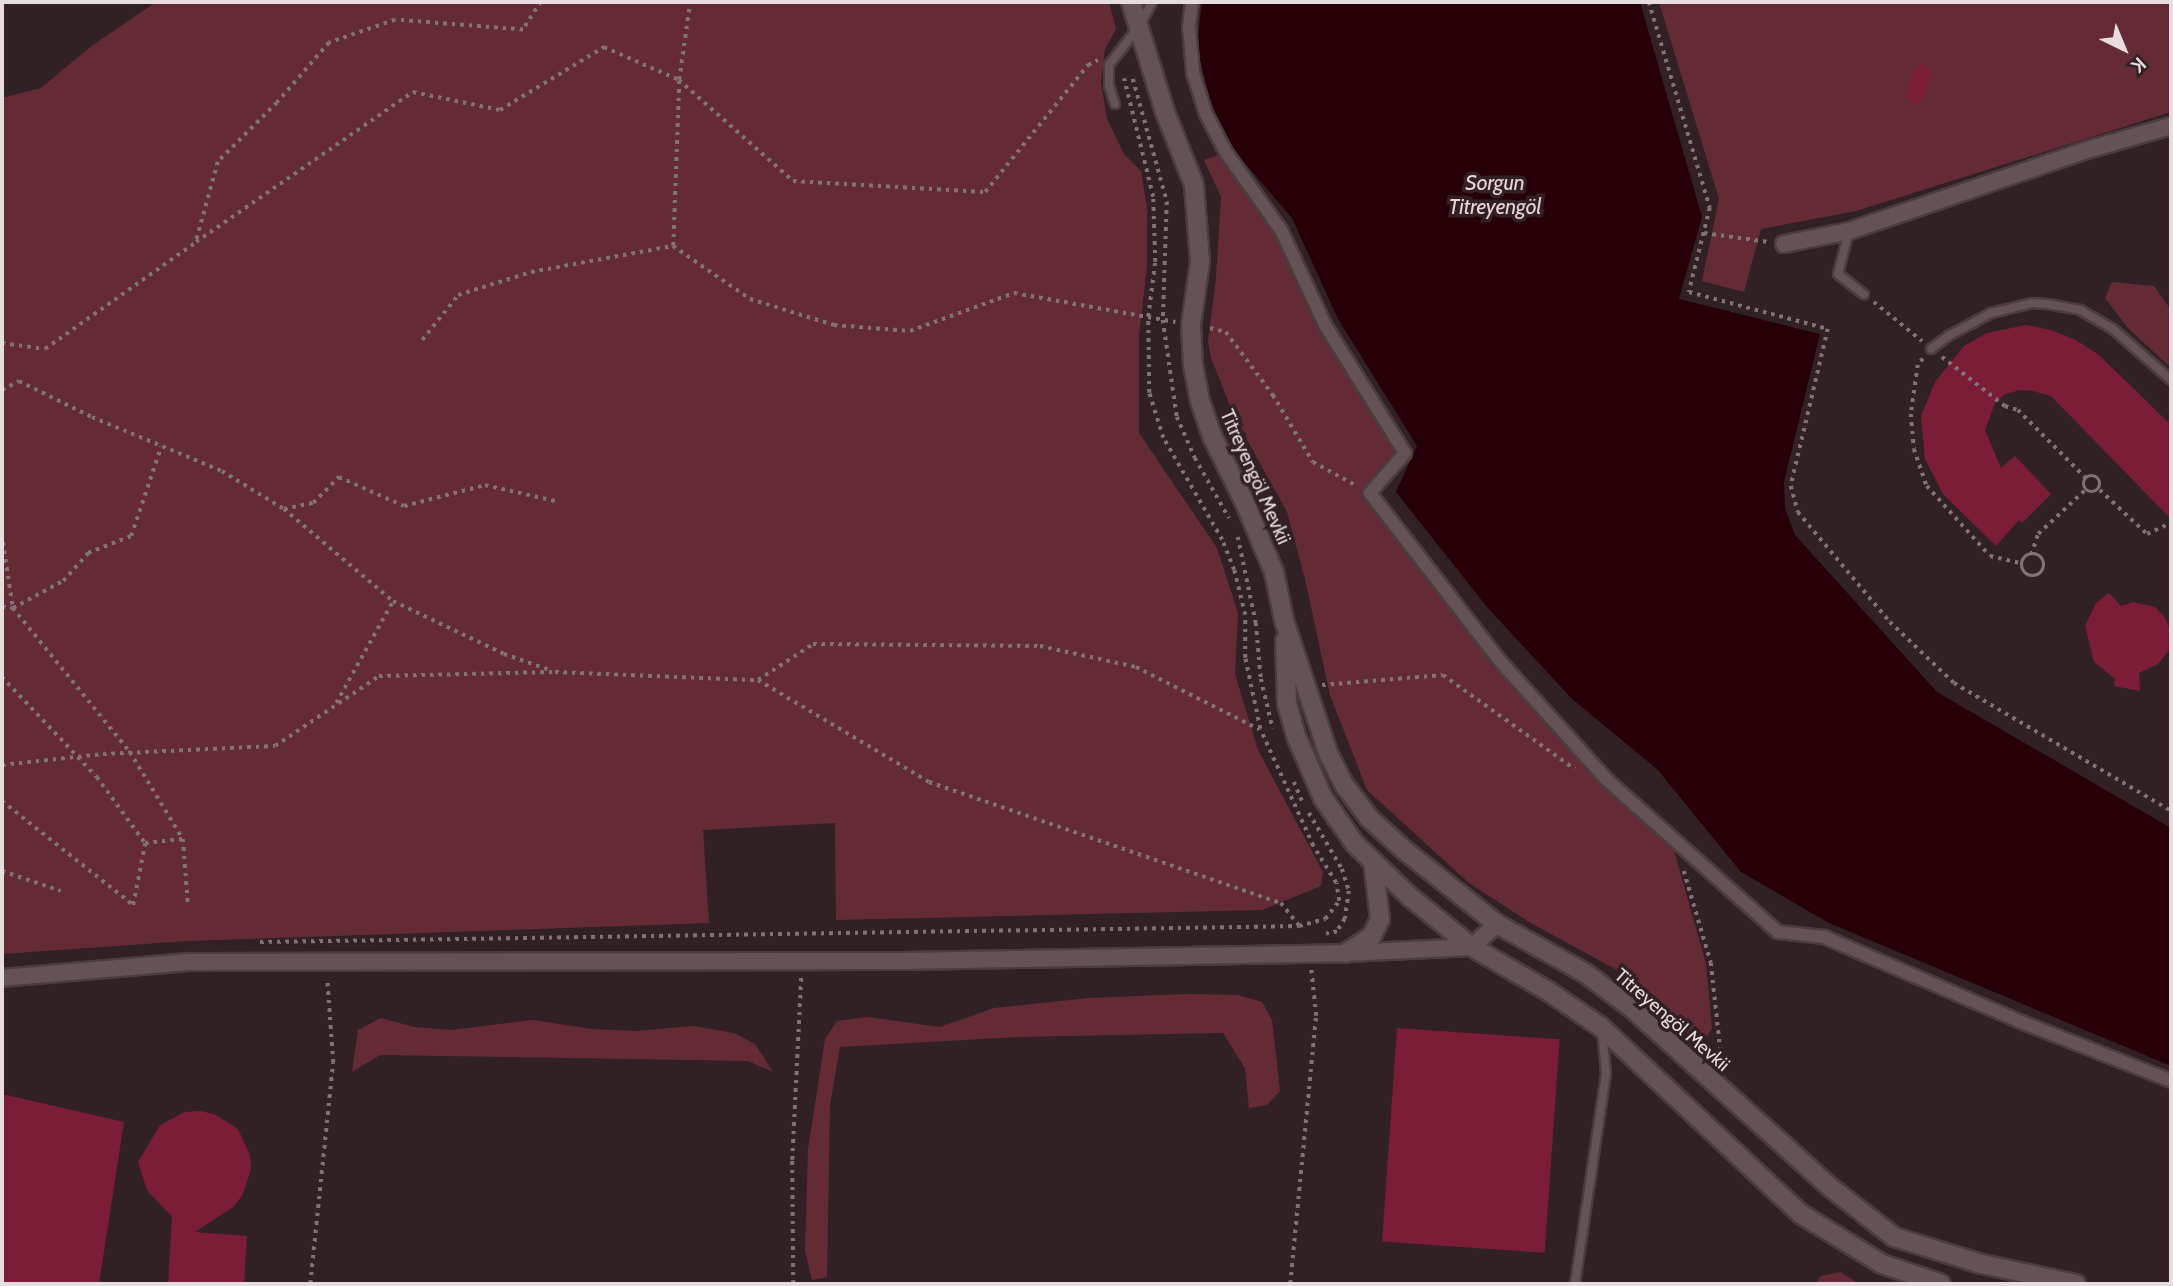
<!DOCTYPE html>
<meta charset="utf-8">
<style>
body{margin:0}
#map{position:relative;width:2173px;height:1286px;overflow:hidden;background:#322124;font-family:Cabin,sans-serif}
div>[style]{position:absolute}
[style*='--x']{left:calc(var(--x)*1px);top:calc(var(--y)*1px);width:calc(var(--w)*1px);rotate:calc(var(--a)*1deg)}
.green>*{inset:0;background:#642b36}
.water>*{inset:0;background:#260006}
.building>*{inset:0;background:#7b1d36;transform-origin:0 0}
.path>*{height:3.5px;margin-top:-1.75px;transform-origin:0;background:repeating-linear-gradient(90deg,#817375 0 3.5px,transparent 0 8.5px)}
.path>.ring{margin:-1.75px;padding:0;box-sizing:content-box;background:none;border:3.5px solid #817375;border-radius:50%}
.roads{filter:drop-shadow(2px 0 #4b3d3f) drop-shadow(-2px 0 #4b3d3f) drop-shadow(0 2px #4b3d3f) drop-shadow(0 -2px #4b3d3f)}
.service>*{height:8px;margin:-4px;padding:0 4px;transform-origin:4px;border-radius:4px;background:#655254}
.pedestrian>*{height:12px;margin:-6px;padding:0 6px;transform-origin:6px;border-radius:6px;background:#655254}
.minor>*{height:16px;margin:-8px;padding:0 8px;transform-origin:8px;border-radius:8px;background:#655254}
.tertiary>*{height:18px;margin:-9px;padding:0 9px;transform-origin:9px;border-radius:9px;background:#655254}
span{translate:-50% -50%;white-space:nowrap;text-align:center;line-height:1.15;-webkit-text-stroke:7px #322124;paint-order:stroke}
.street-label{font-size:19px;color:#e8ddde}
.water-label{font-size:21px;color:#efd3d6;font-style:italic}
.frame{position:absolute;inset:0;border:4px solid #e8ddde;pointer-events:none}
.north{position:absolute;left:2089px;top:14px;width:70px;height:70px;-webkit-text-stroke:5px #322124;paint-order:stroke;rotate:137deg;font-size:19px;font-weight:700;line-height:28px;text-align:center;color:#e8ddde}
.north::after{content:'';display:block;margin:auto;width:24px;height:32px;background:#e8ddde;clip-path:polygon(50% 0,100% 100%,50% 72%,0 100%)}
</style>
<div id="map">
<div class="green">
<i style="clip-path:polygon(156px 2px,1109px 2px,1116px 29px,1105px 49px,1101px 82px,1107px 119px,1124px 154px,1141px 171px,1147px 208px,1147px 265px,1139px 337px,1139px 433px,1217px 548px,1238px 613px,1235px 674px,1258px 750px,1323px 872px,1321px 886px,1262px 910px,836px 920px,835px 823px,703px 830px,709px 923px,188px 941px,2px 954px,2px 98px,41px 88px,93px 45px)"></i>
<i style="clip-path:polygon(1659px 2px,2171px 2px,2171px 112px,1856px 211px,1761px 229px,1744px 292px,1702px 281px,1719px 199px)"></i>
<i style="clip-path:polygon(1220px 154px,1279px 235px,1325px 339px,1395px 451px,1361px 492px,1495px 666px,1600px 781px,1673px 847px,1706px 964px,1712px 1028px,1707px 1037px,1699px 1038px,1688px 1033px,1628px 976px,1529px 922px,1469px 883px,1367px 790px,1330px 695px,1305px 579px,1287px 512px,1235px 418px,1211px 358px,1208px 342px,1216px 278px,1221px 197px,1204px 160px)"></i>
<i style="clip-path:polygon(2112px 282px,2154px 286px,2171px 310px,2171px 368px,2128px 328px,2105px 298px)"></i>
<i style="clip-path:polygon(1189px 994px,1238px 995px,1262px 1002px,1272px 1020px,1280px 1091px,1267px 1105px,1249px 1108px,1245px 1068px,1223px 1033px,1016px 1037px,840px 1047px,830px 1105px,827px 1277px,812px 1280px,805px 1251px,808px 1149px,825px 1039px,837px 1021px,867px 1017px,940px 1027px,994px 1008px,1089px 998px)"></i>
<i style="clip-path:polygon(381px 1018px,414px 1027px,451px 1030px,533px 1020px,592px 1029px,636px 1031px,693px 1026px,734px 1033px,755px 1044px,773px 1072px,748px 1061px,380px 1055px,352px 1072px,358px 1030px)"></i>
<i style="clip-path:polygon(1840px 1272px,1860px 1284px,1815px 1284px,1821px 1276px)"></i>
</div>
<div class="water">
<i style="clip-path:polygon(1202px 2px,1640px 2px,1702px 217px,1679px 299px,1820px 334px,1784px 482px,1785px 508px,1795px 535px,1937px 692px,2171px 828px,2171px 1066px,1829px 923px,1741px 872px,1657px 769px,1572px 699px,1487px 607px,1396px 492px,1417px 446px,1338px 319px,1292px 218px,1236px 153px,1211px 105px,1197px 48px)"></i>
</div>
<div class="building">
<i style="clip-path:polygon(1924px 63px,1931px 73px,1925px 98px,1914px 104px,1906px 98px,1913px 70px)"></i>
<i style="clip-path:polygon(2026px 325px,2051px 330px,2076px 340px,2099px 355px,2171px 425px,2171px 519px,2051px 396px,2033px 391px,2020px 390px,2005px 394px,1995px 403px,1985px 430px,2001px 468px,2015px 456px,2051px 494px,2022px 523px,2019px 520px,1996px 546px,1943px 494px,1925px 459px,1921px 416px,1935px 382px,1964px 346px,1987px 333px)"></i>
<i style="clip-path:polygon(2109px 593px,2121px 606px,2133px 602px,2155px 607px,2165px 618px,2171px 631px,2171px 648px,2158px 664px,2139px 673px,2140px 691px,2114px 686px,2115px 679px,2094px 662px,2085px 626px,2096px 603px)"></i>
<i style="left:1397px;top:1028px;width:163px;height:214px;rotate:4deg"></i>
<i style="clip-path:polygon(2px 1094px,124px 1122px,99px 1284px,2px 1284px)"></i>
<i style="clip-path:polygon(200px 1111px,214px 1114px,238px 1129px,250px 1155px,251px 1169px,242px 1196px,233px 1207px,195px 1232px,247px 1236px,244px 1284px,168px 1284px,172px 1217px,147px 1190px,138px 1162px,160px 1125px,185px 1112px)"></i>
</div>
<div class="path">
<i style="--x:541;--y:2;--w:33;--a:123"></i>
<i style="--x:523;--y:30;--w:128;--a:-175.5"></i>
<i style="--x:395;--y:20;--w:70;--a:160.8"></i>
<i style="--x:329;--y:43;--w:79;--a:130.9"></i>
<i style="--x:277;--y:103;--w:83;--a:135"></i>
<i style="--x:218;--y:162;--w:83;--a:105.4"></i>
<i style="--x:196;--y:242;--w:264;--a:-34.7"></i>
<i style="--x:413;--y:92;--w:89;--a:11.7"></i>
<i style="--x:500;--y:110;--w:122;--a:-31.2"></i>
<i style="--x:604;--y:47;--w:82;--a:23.7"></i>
<i style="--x:679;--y:80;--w:152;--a:41.5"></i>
<i style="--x:793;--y:181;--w:192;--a:3.3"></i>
<i style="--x:985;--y:192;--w:164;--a:-51"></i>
<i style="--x:1088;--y:65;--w:11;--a:-27"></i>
<i style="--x:1649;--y:2;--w:215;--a:73.5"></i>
<i style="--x:1710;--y:208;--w:87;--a:104"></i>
<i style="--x:1689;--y:292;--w:144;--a:14.9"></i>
<i style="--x:1828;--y:329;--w:161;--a:103.3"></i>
<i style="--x:1791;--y:486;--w:27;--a:75"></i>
<i style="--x:1798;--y:512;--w:143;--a:50.1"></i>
<i style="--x:1890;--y:622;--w:88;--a:43.6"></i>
<i style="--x:1954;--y:683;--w:252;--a:30.5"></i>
<i style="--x:1133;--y:79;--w:128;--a:74.5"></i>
<i style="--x:1167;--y:202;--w:118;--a:91.9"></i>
<i style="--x:1163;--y:320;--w:98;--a:81.8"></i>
<i style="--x:1177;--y:417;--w:45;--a:66.3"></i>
<i style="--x:1195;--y:458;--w:69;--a:60.5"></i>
<i style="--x:1704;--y:233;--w:65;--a:8"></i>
<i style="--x:673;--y:246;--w:166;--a:-87.9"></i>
<i style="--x:679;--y:80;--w:79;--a:-82"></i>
<i style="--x:1874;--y:302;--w:62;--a:39.1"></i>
<i style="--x:1210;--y:328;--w:16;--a:14"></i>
<i style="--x:1226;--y:332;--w:79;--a:53.3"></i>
<i style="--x:1273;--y:395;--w:78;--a:59.2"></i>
<i style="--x:1313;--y:462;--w:50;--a:28.6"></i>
<i style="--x:422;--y:340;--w:58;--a:-51.3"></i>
<i style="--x:458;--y:295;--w:77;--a:-17.5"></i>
<i style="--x:531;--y:272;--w:144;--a:-10.4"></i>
<i style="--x:673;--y:246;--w:93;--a:34.5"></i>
<i style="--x:750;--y:299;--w:88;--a:17.2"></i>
<i style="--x:834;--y:325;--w:76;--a:4.5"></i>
<i style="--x:910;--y:331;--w:111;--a:-20.1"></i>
<i style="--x:1014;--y:293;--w:164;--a:10.2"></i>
<i style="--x:2;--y:343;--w:43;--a:7.9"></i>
<i style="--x:45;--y:349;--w:185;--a:-35.3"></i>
<i style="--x:1942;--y:357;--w:80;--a:37.9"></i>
<i style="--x:2005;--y:406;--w:14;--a:17"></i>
<i style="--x:2018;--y:410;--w:98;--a:45"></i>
<i style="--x:1923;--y:359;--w:8;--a:130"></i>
<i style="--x:1918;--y:365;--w:49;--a:98.1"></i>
<i style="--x:1911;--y:414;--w:35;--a:85"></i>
<i style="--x:1914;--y:449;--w:39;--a:71"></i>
<i style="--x:1927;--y:486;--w:94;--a:48"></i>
<i style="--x:1990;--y:556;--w:32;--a:13"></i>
<i style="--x:2;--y:390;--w:19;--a:-28"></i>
<i style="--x:19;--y:381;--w:81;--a:26.3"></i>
<i style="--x:92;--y:417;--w:141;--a:22.6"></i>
<i style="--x:222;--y:471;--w:73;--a:31.5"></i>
<i style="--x:284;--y:509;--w:143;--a:40.2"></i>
<i style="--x:393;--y:601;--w:123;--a:25.5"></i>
<i style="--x:504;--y:654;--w:49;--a:19.2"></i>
<i class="ring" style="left:2084px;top:476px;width:12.5px;height:12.5px"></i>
<i style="--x:2100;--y:490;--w:64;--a:43.1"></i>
<i style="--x:2147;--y:534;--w:26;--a:-25"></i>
<i style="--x:284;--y:509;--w:30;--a:-12"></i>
<i style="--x:313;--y:503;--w:37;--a:-45"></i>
<i style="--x:339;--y:477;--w:71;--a:24"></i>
<i style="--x:404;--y:506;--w:84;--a:-14.5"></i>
<i style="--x:485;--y:485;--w:72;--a:12.9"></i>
<i style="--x:2;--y:534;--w:75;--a:81.5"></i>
<i style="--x:13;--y:608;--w:186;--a:50.9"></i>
<i style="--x:130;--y:752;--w:102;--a:58.7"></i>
<i style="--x:183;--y:839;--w:64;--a:85.5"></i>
<i style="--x:1238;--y:537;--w:88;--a:78.2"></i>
<i style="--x:1256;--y:623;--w:56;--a:84.9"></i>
<i style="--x:1261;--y:679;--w:51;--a:76.5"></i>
<i class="ring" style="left:2022px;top:554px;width:18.5px;height:18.5px"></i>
<i style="--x:2031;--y:555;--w:22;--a:-72"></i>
<i style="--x:2038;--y:534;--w:64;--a:-43.1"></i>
<i style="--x:2;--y:607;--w:11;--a:5"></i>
<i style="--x:13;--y:608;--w:57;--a:-28.4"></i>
<i style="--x:63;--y:581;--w:38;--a:-48"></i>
<i style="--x:88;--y:553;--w:46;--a:-21.6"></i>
<i style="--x:131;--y:536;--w:94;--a:-71.4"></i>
<i style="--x:2;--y:677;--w:138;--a:46.5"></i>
<i style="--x:97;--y:777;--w:82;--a:54"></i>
<i style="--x:758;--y:680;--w:199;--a:30.8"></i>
<i style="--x:929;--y:782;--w:372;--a:19"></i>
<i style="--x:1281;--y:903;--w:28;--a:51"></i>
<i style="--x:1322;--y:685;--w:121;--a:-4.7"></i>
<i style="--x:1443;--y:675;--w:162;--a:35.5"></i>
<i style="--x:336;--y:703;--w:117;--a:-60.8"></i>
<i style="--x:2;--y:765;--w:102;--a:-6.2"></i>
<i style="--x:103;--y:754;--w:172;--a:-2.7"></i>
<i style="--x:275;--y:746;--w:125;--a:-33.9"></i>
<i style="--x:379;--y:676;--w:176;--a:-1.3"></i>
<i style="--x:555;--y:672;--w:203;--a:2.3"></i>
<i style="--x:758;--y:680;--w:66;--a:-33.2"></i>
<i style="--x:813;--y:644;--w:227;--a:0.5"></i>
<i style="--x:1040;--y:646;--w:98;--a:12.3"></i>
<i style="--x:1136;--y:667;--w:138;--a:26.8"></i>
<i style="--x:1294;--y:782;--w:23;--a:67"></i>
<i style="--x:2;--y:801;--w:167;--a:38.4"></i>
<i style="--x:133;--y:905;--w:63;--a:-79"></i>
<i style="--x:145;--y:843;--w:38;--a:-6"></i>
<i style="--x:1309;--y:813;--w:65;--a:59.5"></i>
<i style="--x:1342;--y:869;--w:23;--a:72"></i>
<i style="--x:1349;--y:891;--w:28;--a:98"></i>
<i style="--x:1345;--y:919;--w:15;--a:122"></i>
<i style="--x:1337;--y:932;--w:11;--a:170"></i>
<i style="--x:2;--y:871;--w:62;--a:18.7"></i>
<i style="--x:1684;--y:871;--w:96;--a:73.6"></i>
<i style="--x:1711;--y:963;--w:103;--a:83.8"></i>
<i style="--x:260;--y:942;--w:1039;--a:-0.88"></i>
<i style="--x:1299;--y:926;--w:27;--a:-15"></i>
<i style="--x:1325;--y:919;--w:23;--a:-52"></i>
<i style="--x:1339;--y:901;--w:18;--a:-99"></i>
<i style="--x:1336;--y:883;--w:44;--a:-121.9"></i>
<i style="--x:1313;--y:846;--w:128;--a:-114.4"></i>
<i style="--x:1260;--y:729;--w:73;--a:-101.9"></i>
<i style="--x:1245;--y:658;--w:43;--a:-90"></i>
<i style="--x:1245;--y:615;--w:46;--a:-103.7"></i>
<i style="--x:1234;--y:570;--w:32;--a:-112"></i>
<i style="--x:1222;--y:540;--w:118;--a:-120"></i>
<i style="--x:1163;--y:438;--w:47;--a:-107.3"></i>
<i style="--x:1149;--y:393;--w:76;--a:-90.8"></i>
<i style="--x:1148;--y:317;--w:55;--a:-82.7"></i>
<i style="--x:1155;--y:262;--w:65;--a:-91.8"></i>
<i style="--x:1153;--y:197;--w:122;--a:-103.8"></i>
<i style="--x:310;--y:1284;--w:222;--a:-84.1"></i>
<i style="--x:333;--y:1063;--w:83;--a:-94.1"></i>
<i style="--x:793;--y:1284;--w:124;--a:-90.5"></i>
<i style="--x:792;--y:1160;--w:182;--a:-87.2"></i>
<i style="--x:1290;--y:1284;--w:269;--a:-84.5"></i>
<i style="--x:1316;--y:1016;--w:47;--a:-96.1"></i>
</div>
<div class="roads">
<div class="service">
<i style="--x:1115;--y:104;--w:19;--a:-108"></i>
<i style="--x:1109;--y:86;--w:21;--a:-90"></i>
<i style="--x:1109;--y:65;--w:51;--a:-52.2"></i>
<i style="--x:1140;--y:25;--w:26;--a:-62"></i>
<i style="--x:1849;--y:231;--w:44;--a:104.3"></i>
<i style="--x:1838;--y:274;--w:33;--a:38"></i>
<i style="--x:1931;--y:349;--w:21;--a:-37"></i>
<i style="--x:1948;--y:336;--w:49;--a:-28.1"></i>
<i style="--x:1991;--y:313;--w:42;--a:-13.7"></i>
<i style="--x:2032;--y:303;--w:15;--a:4"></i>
<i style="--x:2047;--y:304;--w:34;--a:10"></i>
<i style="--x:2080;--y:310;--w:38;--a:30"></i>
<i style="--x:2113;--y:329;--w:77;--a:41.3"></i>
<i style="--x:1575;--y:1284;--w:213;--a:-81.6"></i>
<i style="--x:1606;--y:1073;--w:43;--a:-95.3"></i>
</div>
<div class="pedestrian">
<i style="--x:1192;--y:2;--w:24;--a:97"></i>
<i style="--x:1189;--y:26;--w:47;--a:85.1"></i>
<i style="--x:1193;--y:73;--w:43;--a:72.4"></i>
<i style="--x:1206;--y:114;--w:42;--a:62.8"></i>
<i style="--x:1225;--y:151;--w:97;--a:54.7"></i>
<i style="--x:1281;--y:230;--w:105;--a:65.1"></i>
<i style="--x:1325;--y:325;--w:151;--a:58"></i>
<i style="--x:1405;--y:453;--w:53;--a:131.2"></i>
<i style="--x:1370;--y:493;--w:211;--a:52.3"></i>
<i style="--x:1499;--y:660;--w:160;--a:48"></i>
<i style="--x:1606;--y:779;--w:230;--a:41.7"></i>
<i style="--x:1778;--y:932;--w:46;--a:6.2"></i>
<i style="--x:1824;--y:937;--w:212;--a:23.3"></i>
<i style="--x:2019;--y:1021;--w:163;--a:21.5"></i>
</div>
<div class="minor">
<i style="--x:1784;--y:244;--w:66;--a:-11.3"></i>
<i style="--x:1849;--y:231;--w:255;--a:-18.8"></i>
<i style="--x:2090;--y:149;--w:84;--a:-15.9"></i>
<i style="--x:2;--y:978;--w:188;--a:-4.9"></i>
<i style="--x:189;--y:962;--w:715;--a:-0.08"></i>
<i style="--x:904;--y:961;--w:442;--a:-1"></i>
<i style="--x:1346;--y:953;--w:126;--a:-2.7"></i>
<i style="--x:1472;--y:947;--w:34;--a:-43"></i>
</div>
<div class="tertiary">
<i style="--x:1131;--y:2;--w:115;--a:72.8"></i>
<i style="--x:1165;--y:112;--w:79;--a:68.3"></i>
<i style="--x:1194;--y:185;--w:77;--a:85.5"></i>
<i style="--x:1200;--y:262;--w:64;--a:98.1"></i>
<i style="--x:1191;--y:325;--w:40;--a:87.1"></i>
<i style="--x:1193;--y:365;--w:37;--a:79"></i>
<i style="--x:1200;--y:401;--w:37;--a:71"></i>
<i style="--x:1212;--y:436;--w:75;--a:63.8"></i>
<i style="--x:1245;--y:503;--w:75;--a:67.2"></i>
<i style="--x:1274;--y:572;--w:49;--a:78.2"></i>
<i style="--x:1284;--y:620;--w:140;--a:71.7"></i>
<i style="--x:1328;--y:753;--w:37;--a:63"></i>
<i style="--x:1345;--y:786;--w:39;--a:53"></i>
<i style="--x:1368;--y:817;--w:47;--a:42.4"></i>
<i style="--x:1403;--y:849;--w:120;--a:38.6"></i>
<i style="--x:1497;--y:924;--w:101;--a:29.1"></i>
<i style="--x:1585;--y:973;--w:60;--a:36.9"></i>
<i style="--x:1633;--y:1009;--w:266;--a:42.1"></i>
<i style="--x:1830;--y:1187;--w:81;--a:38"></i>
<i style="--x:1894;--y:1237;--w:92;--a:17.1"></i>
<i style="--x:1982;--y:1264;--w:96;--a:12"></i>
<i style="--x:1285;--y:641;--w:63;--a:88.2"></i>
<i style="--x:1287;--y:704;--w:35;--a:74"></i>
<i style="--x:1297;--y:738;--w:65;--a:66.6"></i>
<i style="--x:1323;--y:798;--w:56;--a:55.2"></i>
<i style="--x:1355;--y:844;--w:75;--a:43.9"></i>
<i style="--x:1409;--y:896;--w:81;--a:39"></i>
<i style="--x:1472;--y:947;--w:88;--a:30.1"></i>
<i style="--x:1548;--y:991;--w:64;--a:34.2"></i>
<i style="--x:1601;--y:1027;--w:274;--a:43.1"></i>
<i style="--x:1801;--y:1214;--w:95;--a:31.7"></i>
<i style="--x:1882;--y:1264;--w:62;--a:18.7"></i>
<i style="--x:1346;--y:953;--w:31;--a:-33"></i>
<i style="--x:1372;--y:936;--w:19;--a:-65"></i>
<i style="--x:1380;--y:919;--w:58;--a:-96.9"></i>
</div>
</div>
<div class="street-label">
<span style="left:1255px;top:477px;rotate:66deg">Titreyengöl Mevkii</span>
<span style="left:1672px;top:1020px;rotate:41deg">Titreyengöl Mevkii</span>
</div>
<div class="water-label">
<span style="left:1495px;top:195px">Sorgun<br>Titreyengöl</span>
</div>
<div class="frame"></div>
<div class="north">K</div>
</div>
